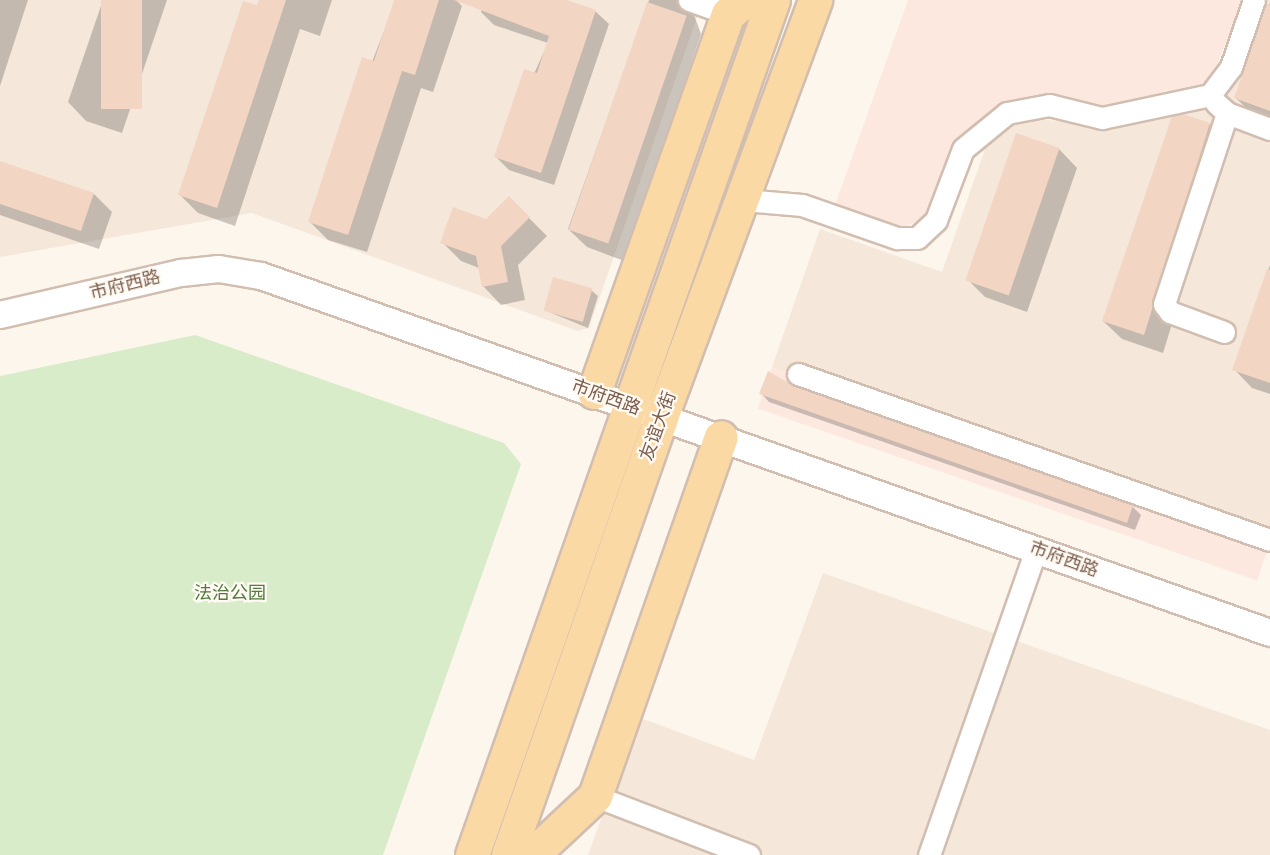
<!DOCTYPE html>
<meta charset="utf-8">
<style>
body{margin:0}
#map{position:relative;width:1270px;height:855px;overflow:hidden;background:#fdf6ec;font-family:Inter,"Noto Sans SC",sans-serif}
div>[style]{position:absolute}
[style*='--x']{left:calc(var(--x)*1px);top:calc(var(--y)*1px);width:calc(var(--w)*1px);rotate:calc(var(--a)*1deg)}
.residential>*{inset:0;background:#f5e8da}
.commercial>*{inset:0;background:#fde8e0;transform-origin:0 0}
.green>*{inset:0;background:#d8ecc9}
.shadow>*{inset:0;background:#0003}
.building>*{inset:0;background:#f3d5c3;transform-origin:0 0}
.roads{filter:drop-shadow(2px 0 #d1beb0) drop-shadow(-2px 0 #d1beb0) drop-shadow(0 2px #d1beb0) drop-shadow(0 -2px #d1beb0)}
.minor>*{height:21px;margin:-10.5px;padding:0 10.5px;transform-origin:10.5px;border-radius:10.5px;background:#fff}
.tertiary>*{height:26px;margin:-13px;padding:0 13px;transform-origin:13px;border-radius:13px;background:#fff}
.primary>*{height:33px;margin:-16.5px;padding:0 16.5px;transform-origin:16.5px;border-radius:16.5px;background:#fbd9a5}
span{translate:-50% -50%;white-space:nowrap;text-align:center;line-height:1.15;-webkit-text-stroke:4.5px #fffaf3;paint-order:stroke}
.street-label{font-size:18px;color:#7a5c4d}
.park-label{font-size:18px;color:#537a41}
</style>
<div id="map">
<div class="residential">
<i style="clip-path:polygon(0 0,703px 0,589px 328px,578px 331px,252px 213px,0 257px)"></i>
<i style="clip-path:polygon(1262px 0,1270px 0,1270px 543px,772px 367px,820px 229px,942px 272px,992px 129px,1028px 118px,1106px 126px,1220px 99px,1228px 92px)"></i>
<i style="clip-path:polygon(823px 573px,1270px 730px,1270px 855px,588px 855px,638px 717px,754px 760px)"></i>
</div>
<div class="commercial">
<i style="clip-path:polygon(908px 0,1243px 0,1203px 99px,1165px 91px,1112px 111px,1040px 96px,1011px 100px,965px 134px,928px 218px,900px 228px,834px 208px)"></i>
<i style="left:772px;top:367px;width:528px;height:44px;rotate:19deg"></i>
</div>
<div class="green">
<i style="clip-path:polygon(195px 335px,504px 443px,521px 464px,383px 855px,0 855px,0 376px)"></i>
</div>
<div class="shadow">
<i style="clip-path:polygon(0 0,28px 0,0 86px)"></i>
<i style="clip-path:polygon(103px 0,167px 0,122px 133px,86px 121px,68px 102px)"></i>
<i style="clip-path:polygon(260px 0,332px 0,320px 36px,300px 29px,235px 226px,198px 213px,180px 195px)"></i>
<i style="clip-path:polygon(396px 0,456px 0,462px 6px,433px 92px,421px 88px,367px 252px,328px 240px,310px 222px)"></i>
<i style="clip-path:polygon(485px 0,559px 0,595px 11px,609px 24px,554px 185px,509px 170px,496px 157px,548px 43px,494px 25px,481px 12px)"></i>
<i style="clip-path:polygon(649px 0,713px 0,694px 15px,701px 34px,624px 261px,587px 247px,568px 229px)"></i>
<i style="clip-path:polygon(1270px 2px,1270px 122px,1254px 116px,1236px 98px)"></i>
<i style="clip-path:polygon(1209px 124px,1228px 143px,1163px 353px,1122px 339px,1103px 321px)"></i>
<i style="clip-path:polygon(1059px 149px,1077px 168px,1027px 312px,985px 297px,967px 279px)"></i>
<i style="clip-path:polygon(0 162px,94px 194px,112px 212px,99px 249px,0 215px)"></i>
<i style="clip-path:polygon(509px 198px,547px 236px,518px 265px,525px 300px,501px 305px,483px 286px,479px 268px,461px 261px,442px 242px,487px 221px)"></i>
<i style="clip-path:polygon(1270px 265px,1270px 394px,1252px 388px,1234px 369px)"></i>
<i style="clip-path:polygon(591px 290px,598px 296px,588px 328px,544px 310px)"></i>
<i style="clip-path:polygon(793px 387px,1133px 507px,1141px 515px,1135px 530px,769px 402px,761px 393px)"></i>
</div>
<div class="building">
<i style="left:101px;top:0;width:41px;height:109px"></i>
<i style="clip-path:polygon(259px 0,286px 0,217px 208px,178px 195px,243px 1px,257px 5px)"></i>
<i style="clip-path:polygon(394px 0,439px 0,415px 75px,402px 71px,348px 235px,308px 222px,362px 57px,374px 61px)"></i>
<i style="clip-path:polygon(454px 0,567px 0,596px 10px,541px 173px,494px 157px,524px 69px,537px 73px,549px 36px)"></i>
<i style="left:647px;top:2px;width:42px;height:241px;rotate:19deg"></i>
<i style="clip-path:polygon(1267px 4px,1270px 5px,1270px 111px,1234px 98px)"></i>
<i style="clip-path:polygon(1183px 114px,1210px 123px,1144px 335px,1102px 321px,1172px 116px)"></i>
<i style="left:1016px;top:133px;width:46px;height:156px;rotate:19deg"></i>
<i style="clip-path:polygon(0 161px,94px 193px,81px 231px,0 204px)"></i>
<i style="clip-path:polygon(509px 196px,530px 217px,501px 246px,508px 282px,482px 287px,476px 256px,440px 243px,453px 207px,486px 219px)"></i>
<i style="clip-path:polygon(1267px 269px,1270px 270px,1270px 383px,1232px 370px)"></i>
<i style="left:553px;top:277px;width:41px;height:35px;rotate:16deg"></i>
<i style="clip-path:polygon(768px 371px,794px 386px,1133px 505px,1127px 523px,759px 394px)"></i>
</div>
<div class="roads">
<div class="minor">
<i style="--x:689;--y:0;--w:41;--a:19.7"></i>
<i style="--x:1216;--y:103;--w:15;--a:42"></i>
<i style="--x:1227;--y:113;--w:46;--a:20.4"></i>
<i style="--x:744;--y:200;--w:58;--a:4.9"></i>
<i style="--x:802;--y:205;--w:101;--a:19.2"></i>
<i style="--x:897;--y:238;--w:20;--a:0"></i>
<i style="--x:917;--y:238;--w:26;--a:-43"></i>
<i style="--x:936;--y:220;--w:76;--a:-69.2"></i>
<i style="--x:963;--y:149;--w:57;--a:-39.3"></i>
<i style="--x:1007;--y:113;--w:43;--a:-10.8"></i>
<i style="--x:1049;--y:105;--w:55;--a:13.8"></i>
<i style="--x:1102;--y:118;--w:110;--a:-12"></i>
<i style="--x:1210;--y:95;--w:35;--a:-53"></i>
<i style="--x:1231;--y:67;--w:71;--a:-71.1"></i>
<i style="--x:1224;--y:332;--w:58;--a:-159.7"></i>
<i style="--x:1170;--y:312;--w:10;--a:-127"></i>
<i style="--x:1164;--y:304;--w:201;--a:-71.7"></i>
<i style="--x:798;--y:374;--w:500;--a:19.38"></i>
<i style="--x:595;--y:796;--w:165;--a:21"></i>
<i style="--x:929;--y:855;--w:323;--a:-70.7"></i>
</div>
<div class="tertiary">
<i style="--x:0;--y:315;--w:186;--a:-13.1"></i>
<i style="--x:181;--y:273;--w:38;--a:-6"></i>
<i style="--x:219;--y:269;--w:43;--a:9.5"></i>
<i style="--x:261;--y:276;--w:1070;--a:19.48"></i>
</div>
<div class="primary">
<i style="--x:594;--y:392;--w:401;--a:-70.5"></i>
<i style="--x:728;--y:14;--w:23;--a:-38"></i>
<i style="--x:472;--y:855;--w:906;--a:-70.61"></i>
<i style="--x:508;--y:855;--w:464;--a:-70.7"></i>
<i style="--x:661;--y:417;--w:445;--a:-69.7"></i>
<i style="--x:532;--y:855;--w:86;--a:-43.1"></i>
<i style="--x:595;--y:796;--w:380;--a:-70.7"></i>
</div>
</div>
<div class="street-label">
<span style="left:125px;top:285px;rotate:-14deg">市府西路</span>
<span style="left:606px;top:397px;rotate:20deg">市府西路</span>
<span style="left:658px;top:426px;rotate:-70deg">友谊大街</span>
<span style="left:1064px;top:559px;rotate:20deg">市府西路</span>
</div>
<div class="park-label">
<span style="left:230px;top:593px">法治公园</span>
</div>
</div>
